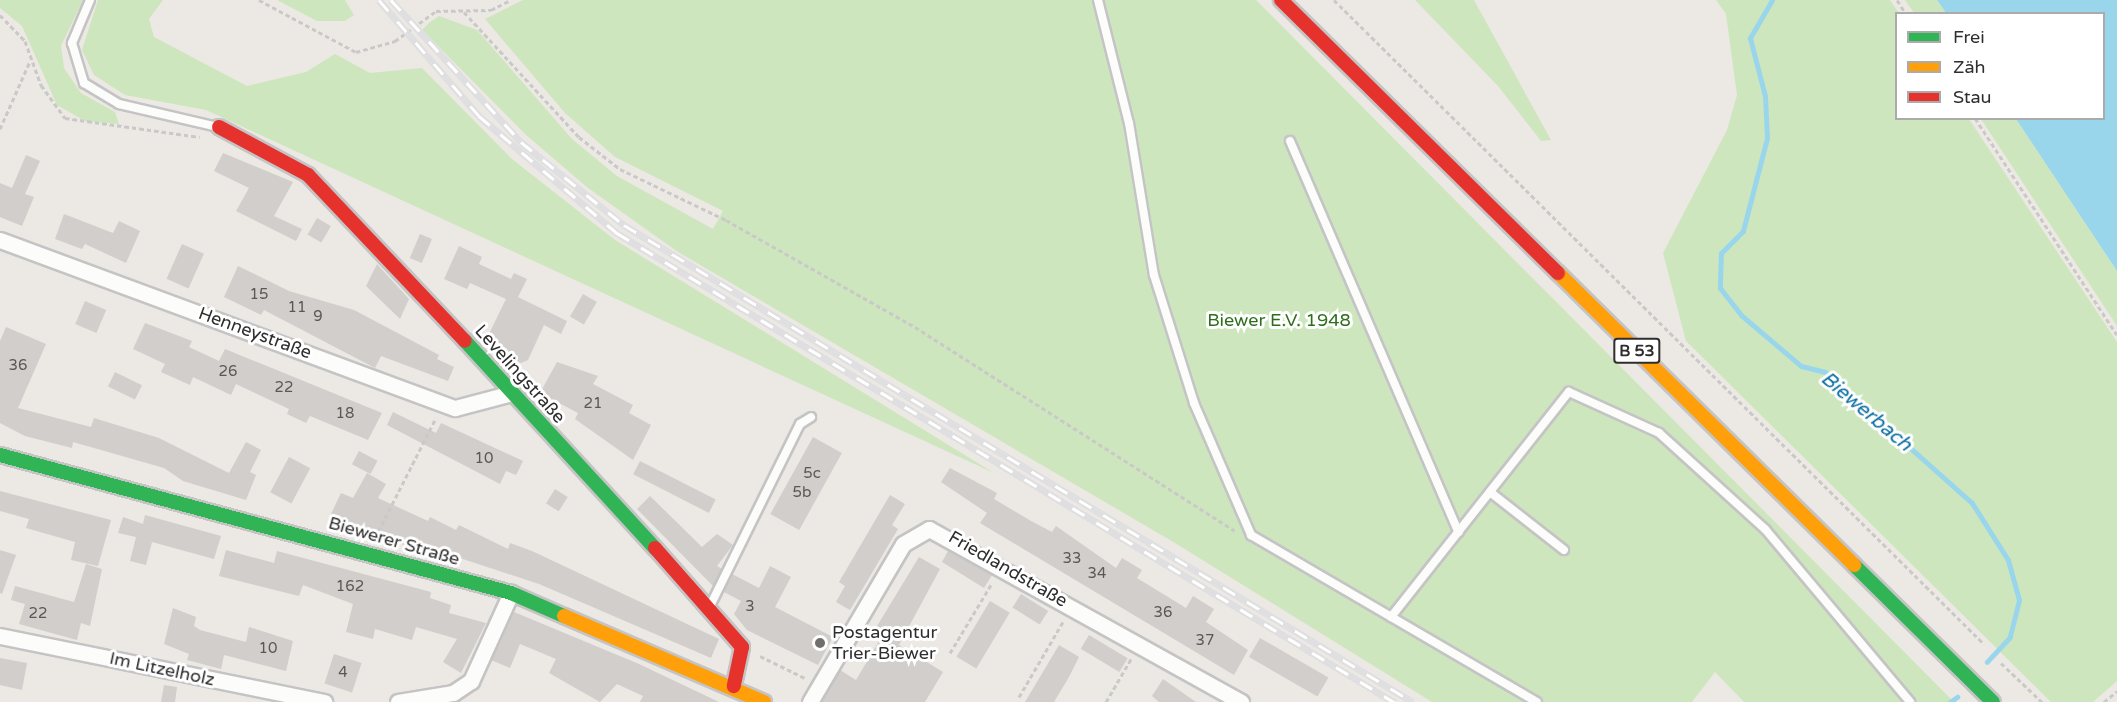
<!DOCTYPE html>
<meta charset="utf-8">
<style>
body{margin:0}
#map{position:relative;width:2117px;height:702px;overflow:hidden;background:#ece8e4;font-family:"Varela Round",sans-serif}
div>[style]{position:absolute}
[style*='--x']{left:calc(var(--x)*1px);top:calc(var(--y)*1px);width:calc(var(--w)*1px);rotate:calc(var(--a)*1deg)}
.green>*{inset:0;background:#cee6be}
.water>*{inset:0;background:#99d6ec}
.stream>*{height:5px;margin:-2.5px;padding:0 2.5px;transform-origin:2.5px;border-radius:2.5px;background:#99d6ec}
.building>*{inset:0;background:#d1cecb;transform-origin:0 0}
.path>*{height:3px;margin-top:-1.5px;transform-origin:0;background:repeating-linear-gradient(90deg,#c9c9c8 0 4.5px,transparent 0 7.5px)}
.roads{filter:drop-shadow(2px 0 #c5c4c5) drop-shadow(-2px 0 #c5c4c5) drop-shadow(0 2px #c5c4c5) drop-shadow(0 -2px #c5c4c5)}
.lane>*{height:8px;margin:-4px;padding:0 4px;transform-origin:4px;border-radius:4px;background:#fcfcfb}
.street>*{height:15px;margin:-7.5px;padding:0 7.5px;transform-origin:7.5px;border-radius:7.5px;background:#fcfcfb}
.fast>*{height:14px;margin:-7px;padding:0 7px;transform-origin:7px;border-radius:7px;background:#30b455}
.slow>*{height:14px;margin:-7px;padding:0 7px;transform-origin:7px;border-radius:7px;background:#ff9f0a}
.jam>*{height:14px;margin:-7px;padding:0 7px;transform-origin:7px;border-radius:7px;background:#e5322d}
.rail>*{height:7px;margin-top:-3.5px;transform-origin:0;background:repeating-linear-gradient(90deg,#fff 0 14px,#dfdfe1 0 28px);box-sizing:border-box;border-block:2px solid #dfdfe1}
.dots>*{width:16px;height:16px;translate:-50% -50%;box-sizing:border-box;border:3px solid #fff;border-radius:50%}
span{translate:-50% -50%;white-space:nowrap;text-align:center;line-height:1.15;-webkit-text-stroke:6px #fff;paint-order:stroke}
.number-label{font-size:15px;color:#585857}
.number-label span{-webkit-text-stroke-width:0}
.shield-label span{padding:2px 4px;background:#fff;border:2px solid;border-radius:4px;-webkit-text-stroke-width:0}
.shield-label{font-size:16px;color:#2e2e2e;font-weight:700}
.park-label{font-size:18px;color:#2c6e1b}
.street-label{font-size:18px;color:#2e2e2e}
.poi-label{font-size:18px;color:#2e2e2e}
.left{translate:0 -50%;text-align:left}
.water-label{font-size:20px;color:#0d6fa3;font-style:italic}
.legend{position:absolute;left:1895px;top:12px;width:210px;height:108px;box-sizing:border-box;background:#fff;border:2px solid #ababab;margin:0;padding:8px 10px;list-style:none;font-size:18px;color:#2e2e2e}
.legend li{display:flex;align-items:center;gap:12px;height:30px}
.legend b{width:30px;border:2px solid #ababab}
</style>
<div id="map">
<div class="green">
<i style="clip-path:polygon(0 0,83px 0,61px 46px,64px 68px,81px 93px,115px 112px,119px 124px,85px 121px,57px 105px,22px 26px,0 8px)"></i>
<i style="clip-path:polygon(98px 0,163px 0,149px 19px,154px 37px,247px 86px,306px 72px,335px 54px,370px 73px,422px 68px,512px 159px,615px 240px,994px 473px,206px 110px,125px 95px,94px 75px,82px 50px)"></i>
<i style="clip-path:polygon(277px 0,345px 0,354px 15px,345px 21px,317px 21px)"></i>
<i style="clip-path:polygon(523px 0,1256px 0,1954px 702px,1744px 702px,1715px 672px,1692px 702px,1432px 702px,1175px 543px,678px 252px,588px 188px,526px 135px,422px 30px,429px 23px,439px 16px,477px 30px,572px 139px,617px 176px,713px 229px,723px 211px,615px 157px,565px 113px,485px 19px)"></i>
<i style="clip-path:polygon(1415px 0,1474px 0,1551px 140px,1541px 141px,1498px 86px)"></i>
<i style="clip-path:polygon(1716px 0,1890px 0,1899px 13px,1896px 118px,1969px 119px,2117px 342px,2117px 681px,2093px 702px,2051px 702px,1686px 341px,1663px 253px,1727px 130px,1737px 95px,1726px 14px)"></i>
<i style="clip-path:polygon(1905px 0,1937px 0,1946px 13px,1914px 13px)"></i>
<i style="clip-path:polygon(1981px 119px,2016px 119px,2117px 271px,2117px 326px)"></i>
</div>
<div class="water">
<i style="clip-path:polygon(1937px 0,2117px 0,2117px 271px,2016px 119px,2104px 118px,2104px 14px,1946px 13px)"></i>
</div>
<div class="stream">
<i style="--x:1772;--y:0;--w:44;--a:120.1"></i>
<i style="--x:1750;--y:38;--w:60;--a:75.5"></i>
<i style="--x:1765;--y:96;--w:42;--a:87.3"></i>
<i style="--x:1767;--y:138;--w:96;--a:104.5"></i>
<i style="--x:1743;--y:231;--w:31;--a:135"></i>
<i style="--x:1721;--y:253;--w:35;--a:92"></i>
<i style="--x:1720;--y:288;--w:34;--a:52"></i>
<i style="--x:1741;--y:315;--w:79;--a:40.4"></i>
<i style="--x:1801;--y:366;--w:25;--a:14"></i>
<i style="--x:1825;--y:372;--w:197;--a:41.7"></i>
<i style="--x:1972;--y:503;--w:67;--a:57.7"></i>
<i style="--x:2008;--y:560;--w:41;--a:74.6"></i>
<i style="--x:2019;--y:600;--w:38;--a:104"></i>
<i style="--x:2010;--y:637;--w:34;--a:133"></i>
<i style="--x:1950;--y:702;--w:9;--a:-36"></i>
</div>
<div class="building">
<i style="clip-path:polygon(223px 153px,293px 182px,274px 216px,302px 229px,296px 241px,236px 211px,249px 188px,214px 171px)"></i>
<i style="clip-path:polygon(26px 155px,40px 161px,25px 194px,34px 197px,22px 226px,0 217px,0 183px,12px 188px)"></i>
<i style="clip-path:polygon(64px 214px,113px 233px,119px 221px,140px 231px,126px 263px,85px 244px,82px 249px,55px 239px)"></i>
<i style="left:317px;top:218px;width:16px;height:19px;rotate:30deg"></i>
<i style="left:420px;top:234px;width:13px;height:26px;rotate:23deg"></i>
<i style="left:182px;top:244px;width:24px;height:38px;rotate:24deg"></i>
<i style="clip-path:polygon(459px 246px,482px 257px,479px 264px,511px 279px,514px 273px,527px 279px,518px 297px,567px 321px,561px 334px,544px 325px,528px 360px,521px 363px,492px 350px,485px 342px,506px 299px,470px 283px,467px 289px,444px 279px)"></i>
<i style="clip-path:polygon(377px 264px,409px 299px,400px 319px,366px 286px)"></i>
<i style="clip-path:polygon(238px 266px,289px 291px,354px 310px,439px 355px,437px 359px,454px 367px,448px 381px,381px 356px,375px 368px,264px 310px,261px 315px,224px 297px)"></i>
<i style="left:583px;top:294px;width:16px;height:26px;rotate:30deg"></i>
<i style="left:85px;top:301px;width:23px;height:25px;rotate:23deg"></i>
<i style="clip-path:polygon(145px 323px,192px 341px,189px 347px,219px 361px,225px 349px,382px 413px,368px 440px,310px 416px,306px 423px,287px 414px,289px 409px,236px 384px,231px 395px,193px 377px,190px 385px,161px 372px,165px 364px,133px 349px)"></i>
<i style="clip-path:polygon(6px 327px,46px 344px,18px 408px,91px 427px,94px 418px,159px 438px,229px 473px,246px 442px,261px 450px,250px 472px,256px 475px,246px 500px,183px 481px,164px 468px,73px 442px,72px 448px,25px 436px,0 423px,0 341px)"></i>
<i style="clip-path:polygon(557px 362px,598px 376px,593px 384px,633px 405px,629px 413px,651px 425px,633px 460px,575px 419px,578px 413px,540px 393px)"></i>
<i style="left:115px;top:372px;width:30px;height:16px;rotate:26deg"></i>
<i style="clip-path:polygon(393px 412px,436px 433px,441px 423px,523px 461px,516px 475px,506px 471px,500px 484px,387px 425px)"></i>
<i style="left:813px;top:437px;width:33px;height:88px;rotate:29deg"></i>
<i style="left:359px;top:451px;width:21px;height:15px;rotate:28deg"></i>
<i style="left:289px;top:457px;width:24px;height:40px;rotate:28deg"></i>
<i style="left:640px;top:461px;width:85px;height:15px;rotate:27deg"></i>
<i style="clip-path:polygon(950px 468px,997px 493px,994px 499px,1031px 521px,1052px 532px,1056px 526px,1116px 568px,1122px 558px,1142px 570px,1137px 578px,1186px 608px,1193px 596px,1214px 609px,1206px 622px,1248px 650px,1234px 675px,980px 523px,987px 513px,941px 482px)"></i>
<i style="clip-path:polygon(367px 473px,386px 484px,378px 498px,428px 521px,430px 517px,456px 530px,459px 525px,508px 549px,510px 543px,532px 551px,719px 639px,711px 658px,539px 584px,417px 544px,414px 549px,330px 516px,341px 493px,353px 498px)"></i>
<i style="left:555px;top:489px;width:15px;height:17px;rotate:32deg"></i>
<i style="clip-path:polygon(0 491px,111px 520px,98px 566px,71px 560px,75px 542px,26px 528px,29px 519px,0 511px)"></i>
<i style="clip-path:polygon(890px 495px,905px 504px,892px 525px,898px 529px,850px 610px,836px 602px,845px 586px,839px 582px)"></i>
<i style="clip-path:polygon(650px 496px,702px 547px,717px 534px,733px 545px,717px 566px,722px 569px,713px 586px,637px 509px)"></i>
<i style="clip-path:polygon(145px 515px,221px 536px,214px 559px,152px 542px,146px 565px,130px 561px,136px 537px,118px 533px,123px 517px,143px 524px)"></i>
<i style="clip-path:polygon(0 550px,16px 555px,2px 594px,0 593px)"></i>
<i style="clip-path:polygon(226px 550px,274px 563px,277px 551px,431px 592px,430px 598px,451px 605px,449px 613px,486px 623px,461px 673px,443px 662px,457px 639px,416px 627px,412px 640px,375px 629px,373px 639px,346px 632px,353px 604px,303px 585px,299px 596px,219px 576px)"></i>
<i style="clip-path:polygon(948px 551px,992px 575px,984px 588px,942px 562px)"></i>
<i style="clip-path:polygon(919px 557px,940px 569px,899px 645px,943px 672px,925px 702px,821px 702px,840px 670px,856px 680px,882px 636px,874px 631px)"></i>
<i style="clip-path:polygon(86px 564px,102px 569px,90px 626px,81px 623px,77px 640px,19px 624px,25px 604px,11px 600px,15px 586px,74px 602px)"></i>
<i style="clip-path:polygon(770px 566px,791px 577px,775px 607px,833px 637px,818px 665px,747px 630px,734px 614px,741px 601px,724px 592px,732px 574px,759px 588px)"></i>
<i style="left:1021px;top:594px;width:32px;height:16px;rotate:32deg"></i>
<i style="left:990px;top:601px;width:23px;height:65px;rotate:31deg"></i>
<i style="clip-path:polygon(173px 608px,196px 617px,194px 626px,200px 630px,246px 642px,249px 627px,293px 641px,286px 671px,224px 655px,221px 669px,187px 660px,189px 654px,164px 644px)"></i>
<i style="clip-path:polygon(514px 612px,639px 664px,719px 702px,640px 702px,643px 696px,617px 684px,600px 702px,549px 673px,556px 659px,537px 651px,520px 644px,510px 668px,491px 660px)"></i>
<i style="left:1089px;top:635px;width:45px;height:16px;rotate:31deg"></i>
<i style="left:1260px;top:638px;width:79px;height:22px;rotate:30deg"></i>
<i style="clip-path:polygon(1059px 645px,1079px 657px,1069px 677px,1054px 702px,1025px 702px)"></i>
<i style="left:334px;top:654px;width:29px;height:31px;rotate:18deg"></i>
<i style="clip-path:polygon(0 658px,27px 663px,22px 690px,0 685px)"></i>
<i style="clip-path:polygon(1163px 679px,1196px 702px,1159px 702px,1152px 696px)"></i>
<i style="clip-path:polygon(164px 685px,177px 687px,175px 702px,161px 702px)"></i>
</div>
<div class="path">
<i style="--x:259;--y:0;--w:110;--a:28.2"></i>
<i style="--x:356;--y:52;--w:41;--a:-15.8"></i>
<i style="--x:395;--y:41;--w:51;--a:-36.2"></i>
<i style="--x:436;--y:11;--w:55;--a:-1"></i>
<i style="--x:491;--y:10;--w:22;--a:-27"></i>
<i style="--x:1334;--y:0;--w:915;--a:44.73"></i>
<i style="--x:1897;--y:0;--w:17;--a:57"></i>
<i style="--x:464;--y:12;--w:170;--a:47.4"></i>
<i style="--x:579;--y:137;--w:52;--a:38"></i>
<i style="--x:620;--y:169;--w:118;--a:25.7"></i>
<i style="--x:726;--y:220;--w:217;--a:29.5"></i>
<i style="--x:915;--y:327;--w:379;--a:32.5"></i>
<i style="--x:0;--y:15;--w:36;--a:46"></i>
<i style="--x:25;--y:41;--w:47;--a:70"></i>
<i style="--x:41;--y:85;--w:41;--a:54"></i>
<i style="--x:65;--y:118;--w:136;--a:8"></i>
<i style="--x:1975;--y:118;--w:259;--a:56.8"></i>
<i style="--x:0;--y:129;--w:74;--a:-66.2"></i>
<i style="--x:375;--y:538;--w:135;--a:-63.1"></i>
<i style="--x:950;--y:653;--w:82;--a:-59"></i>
<i style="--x:760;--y:656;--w:52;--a:26.1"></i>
<i style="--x:2001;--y:663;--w:57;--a:43.6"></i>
<i style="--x:1019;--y:697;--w:89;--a:-59.7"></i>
<i style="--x:1106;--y:702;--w:50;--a:-59.8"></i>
<i style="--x:2104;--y:702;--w:17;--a:-40"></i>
</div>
<div class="roads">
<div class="lane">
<i style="--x:90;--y:0;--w:47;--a:112.7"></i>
<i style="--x:72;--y:43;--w:42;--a:73.3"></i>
<i style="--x:84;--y:83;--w:41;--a:31"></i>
<i style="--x:119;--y:104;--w:102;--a:13.1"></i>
<i style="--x:1098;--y:0;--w:127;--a:75.9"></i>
<i style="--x:1129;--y:123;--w:154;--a:80.7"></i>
<i style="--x:1154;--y:275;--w:134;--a:72.6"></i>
<i style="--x:1194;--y:403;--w:144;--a:66.6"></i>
<i style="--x:1251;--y:535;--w:331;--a:30.3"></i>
<i style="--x:1290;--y:141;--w:426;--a:66.7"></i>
<i style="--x:1490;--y:492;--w:94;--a:38.1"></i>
<i style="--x:711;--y:604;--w:201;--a:-63.7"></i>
<i style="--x:800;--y:424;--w:13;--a:-32"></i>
<i style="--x:1391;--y:617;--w:287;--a:-51.7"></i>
<i style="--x:1569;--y:392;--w:99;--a:24.5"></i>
<i style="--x:1659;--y:433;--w:143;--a:42.2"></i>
<i style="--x:1765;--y:529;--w:226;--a:50"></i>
</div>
<div class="street">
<i style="--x:0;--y:240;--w:485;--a:20.3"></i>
<i style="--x:455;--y:408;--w:59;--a:-14.7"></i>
<i style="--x:0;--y:636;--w:331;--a:11.5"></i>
<i style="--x:398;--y:702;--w:56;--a:-9.3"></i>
<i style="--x:453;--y:693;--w:22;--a:-34"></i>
<i style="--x:471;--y:681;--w:97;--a:-65.6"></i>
<i style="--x:810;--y:702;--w:183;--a:-59.5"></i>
<i style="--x:903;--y:544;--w:30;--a:-30"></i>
<i style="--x:929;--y:529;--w:357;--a:29"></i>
</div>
<div class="fast">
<i style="--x:465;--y:341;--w:281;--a:47.5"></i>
<i style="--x:0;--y:455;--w:529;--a:15.11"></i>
<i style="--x:511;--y:593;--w:58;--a:23.5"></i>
<i style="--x:1854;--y:565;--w:195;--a:44.6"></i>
</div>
<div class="slow">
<i style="--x:1558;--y:273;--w:416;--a:44.6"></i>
<i style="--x:564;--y:616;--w:218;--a:23.3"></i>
</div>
<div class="jam">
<i style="--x:1281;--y:0;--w:389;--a:44.6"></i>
<i style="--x:219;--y:127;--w:101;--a:28.3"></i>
<i style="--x:308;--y:175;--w:228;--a:46.6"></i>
<i style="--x:655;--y:548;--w:132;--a:48.7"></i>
<i style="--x:742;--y:647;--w:40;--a:102"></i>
</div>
</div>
<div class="rail">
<i style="--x:379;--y:0;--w:153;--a:49.2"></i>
<i style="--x:479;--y:116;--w:181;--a:40.3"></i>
<i style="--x:617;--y:233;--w:908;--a:31.12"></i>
<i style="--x:391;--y:0;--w:193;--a:47.5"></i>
<i style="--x:521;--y:142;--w:132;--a:38.9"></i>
<i style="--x:624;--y:225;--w:922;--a:31.16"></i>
</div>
<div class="dots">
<i style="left:820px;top:643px;background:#706f6e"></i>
</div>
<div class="number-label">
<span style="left:259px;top:295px">15</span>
<span style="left:297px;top:308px">11</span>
<span style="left:318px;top:317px">9</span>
<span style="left:18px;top:366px">36</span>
<span style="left:228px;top:372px">26</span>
<span style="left:284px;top:388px">22</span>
<span style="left:593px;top:404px">21</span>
<span style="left:345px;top:414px">18</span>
<span style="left:484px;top:459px">10</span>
<span style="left:812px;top:474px">5c</span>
<span style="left:802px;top:493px">5b</span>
<span style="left:1072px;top:559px">33</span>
<span style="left:1097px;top:574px">34</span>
<span style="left:350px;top:587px">162</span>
<span style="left:750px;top:607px">3</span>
<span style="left:1163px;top:613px">36</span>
<span style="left:38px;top:614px">22</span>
<span style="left:1205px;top:641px">37</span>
<span style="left:268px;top:649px">10</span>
<span style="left:343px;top:673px">4</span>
</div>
<div class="shield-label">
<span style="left:1637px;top:351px">B 53</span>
</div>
<div class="park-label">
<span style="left:1279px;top:320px">Biewer E.V. 1948</span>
</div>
<div class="street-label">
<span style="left:255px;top:333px;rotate:20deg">Henneystraße</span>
<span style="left:520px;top:374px;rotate:48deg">Levelingstraße</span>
<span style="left:394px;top:541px;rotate:16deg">Biewerer Straße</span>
<span style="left:1008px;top:569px;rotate:30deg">Friedlandstraße</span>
<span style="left:162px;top:669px;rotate:12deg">Im Litzelholz</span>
</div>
<div class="poi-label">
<span class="left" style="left:832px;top:643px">Postagentur<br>Trier-Biewer</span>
</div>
<div class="water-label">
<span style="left:1866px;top:412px;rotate:40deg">Biewerbach</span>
</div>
<ul class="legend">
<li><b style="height:8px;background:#30b455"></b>Frei</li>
<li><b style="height:8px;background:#ff9f0a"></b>Zäh</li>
<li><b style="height:8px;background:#e5322d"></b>Stau</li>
</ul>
</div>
